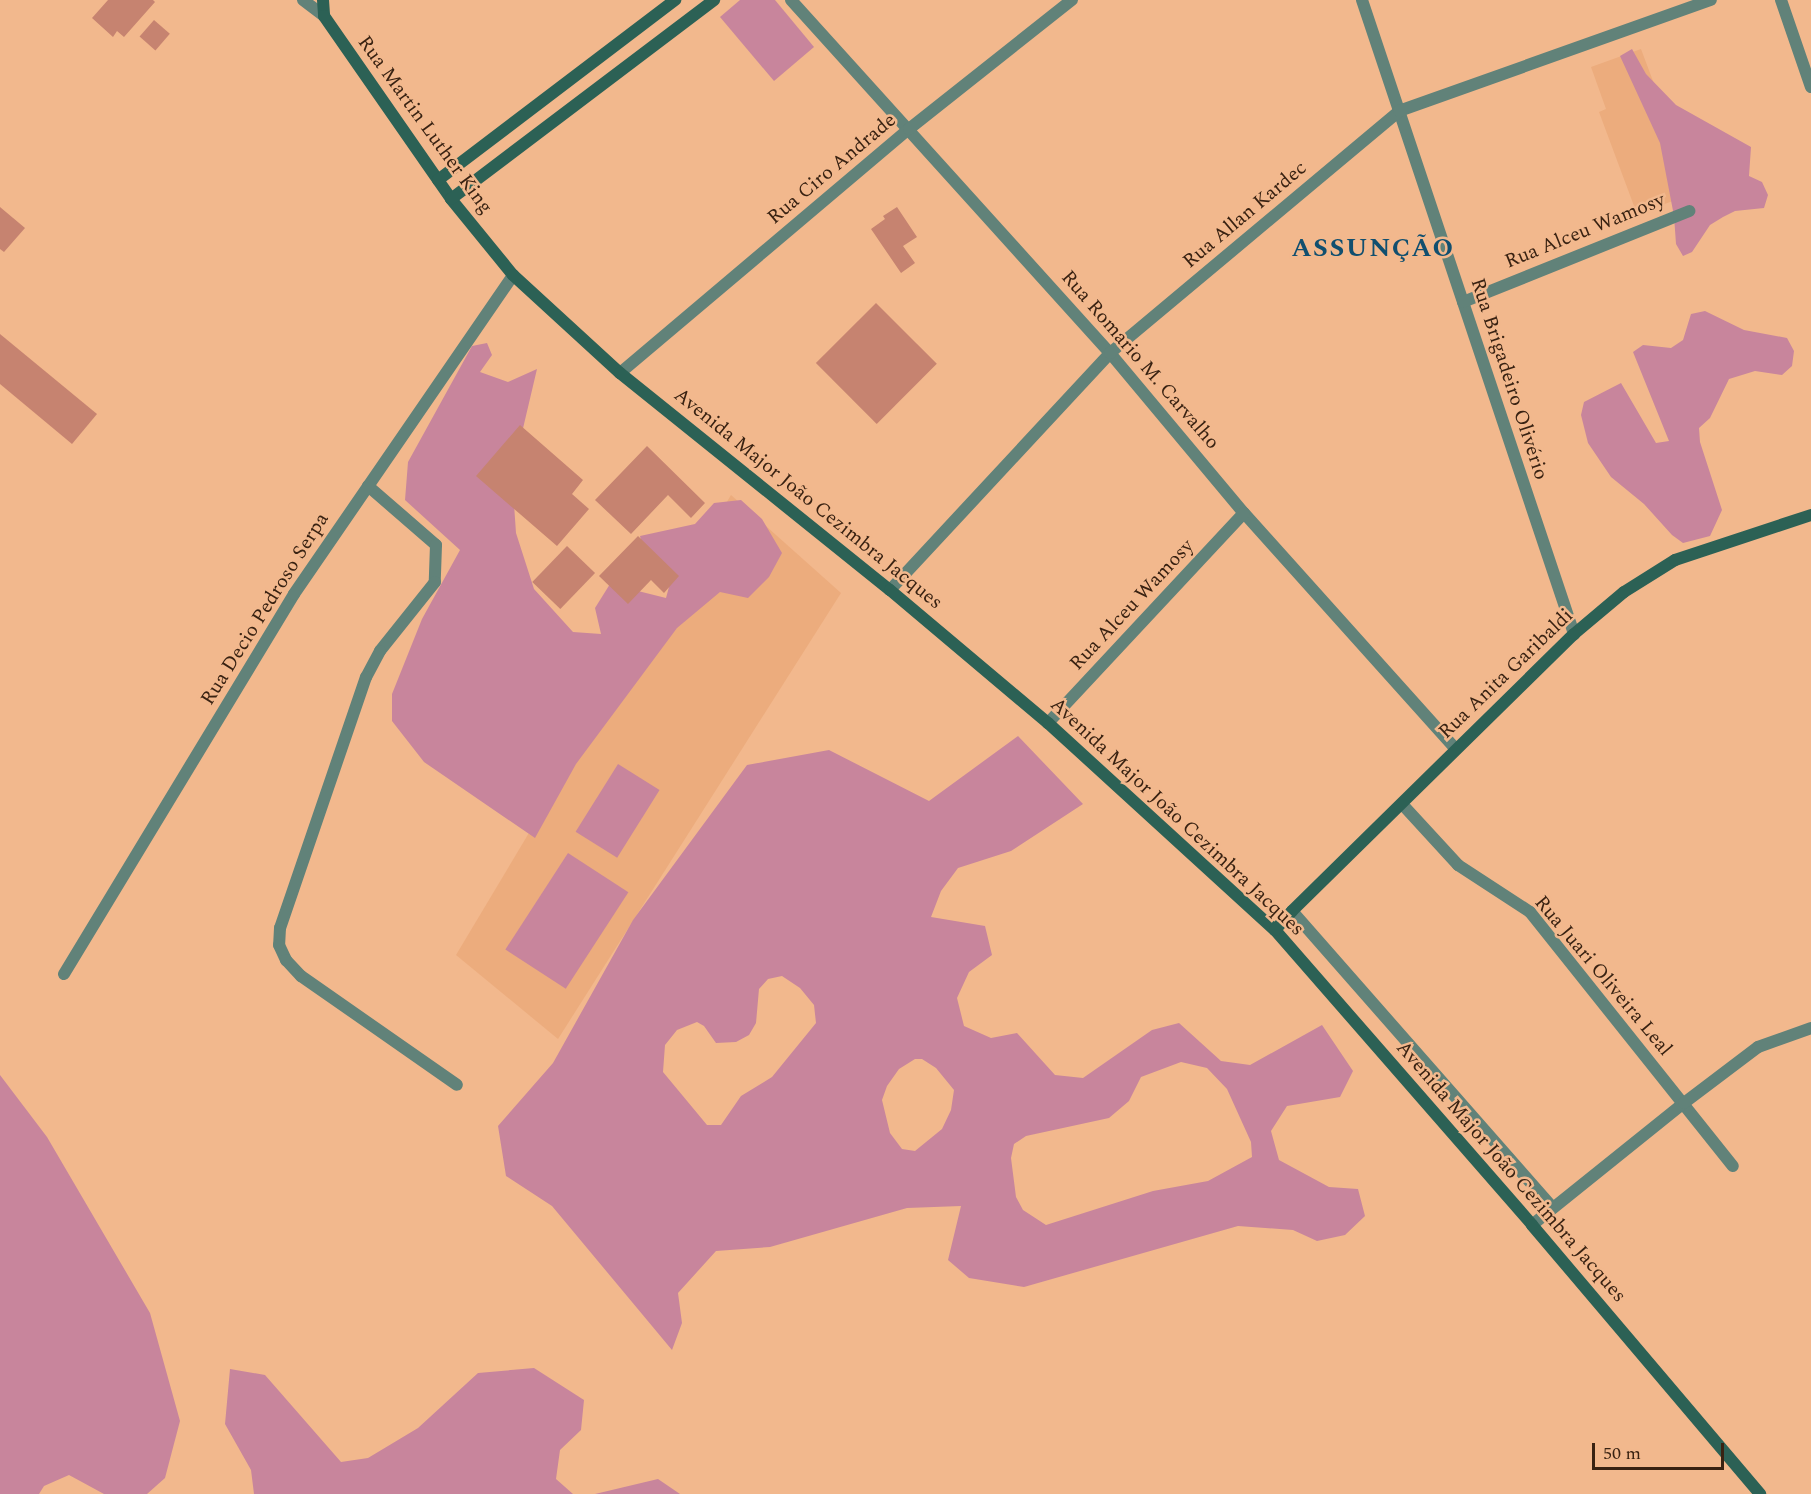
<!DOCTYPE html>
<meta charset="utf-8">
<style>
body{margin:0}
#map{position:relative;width:1811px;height:1494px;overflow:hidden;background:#f2b88d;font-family:Spectral,serif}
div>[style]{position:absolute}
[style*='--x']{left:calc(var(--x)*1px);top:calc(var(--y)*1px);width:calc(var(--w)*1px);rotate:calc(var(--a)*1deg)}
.built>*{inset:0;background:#ecac7d}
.green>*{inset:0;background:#c8859c;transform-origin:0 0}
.building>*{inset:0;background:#c68370;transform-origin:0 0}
.street>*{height:12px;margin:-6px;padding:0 6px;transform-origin:6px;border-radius:6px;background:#618279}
.secondary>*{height:12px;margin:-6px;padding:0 6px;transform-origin:6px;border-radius:6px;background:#2c6155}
span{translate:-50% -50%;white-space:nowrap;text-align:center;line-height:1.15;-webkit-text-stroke:5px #f2b88d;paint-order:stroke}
.street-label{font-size:20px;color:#392212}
.district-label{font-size:26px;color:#114f6f;font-weight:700;letter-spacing:1.5px}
.scale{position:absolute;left:1592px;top:1443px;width:132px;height:27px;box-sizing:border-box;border:3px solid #392212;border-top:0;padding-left:8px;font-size:18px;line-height:21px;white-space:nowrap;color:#392212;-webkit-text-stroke:4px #f2b88d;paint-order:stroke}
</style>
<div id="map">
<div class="built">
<i style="clip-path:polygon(1641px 49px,1695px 193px,1637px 214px,1599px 112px,1606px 109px,1591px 67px)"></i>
<i style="clip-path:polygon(731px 495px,841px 593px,558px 1039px,456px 955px)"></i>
</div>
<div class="green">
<i style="clip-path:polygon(740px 0,775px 0,814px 47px,774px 81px,720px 17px)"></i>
<i style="clip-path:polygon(1632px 49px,1646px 74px,1676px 105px,1751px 147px,1749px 176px,1762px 182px,1768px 195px,1764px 208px,1735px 211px,1723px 217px,1710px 225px,1692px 252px,1683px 256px,1676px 244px,1674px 216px,1660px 143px,1620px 56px)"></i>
<i style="clip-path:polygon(1705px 311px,1744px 330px,1787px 338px,1794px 351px,1792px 366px,1782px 375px,1755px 371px,1729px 379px,1710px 418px,1699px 428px,1700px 442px,1722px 510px,1710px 536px,1683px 543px,1672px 535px,1644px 504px,1611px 477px,1588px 443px,1581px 415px,1584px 402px,1621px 383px,1656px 443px,1669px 441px,1633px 352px,1643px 345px,1671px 348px,1683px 340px,1691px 314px)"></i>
<i style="clip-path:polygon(487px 343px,492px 355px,480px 372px,508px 382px,537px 369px,512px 475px,516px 533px,534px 589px,573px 632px,601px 634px,595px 608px,610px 584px,666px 598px,673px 572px,646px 562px,640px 536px,695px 524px,714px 503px,741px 500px,762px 519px,782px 553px,769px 577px,748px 598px,720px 592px,677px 628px,576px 764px,535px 838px,424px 762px,392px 721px,392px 694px,422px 619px,460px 550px,405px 500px,408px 462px,472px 346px)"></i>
<i style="clip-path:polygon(evenodd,1018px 736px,1083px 804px,1011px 851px,958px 868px,941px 891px,931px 917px,985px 926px,992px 955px,969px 972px,957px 998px,964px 1026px,991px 1038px,1017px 1033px,1055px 1075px,1083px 1078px,1152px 1030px,1179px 1023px,1221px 1061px,1250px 1065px,1322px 1025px,1353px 1071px,1340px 1097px,1287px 1106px,1271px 1131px,1279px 1160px,1329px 1187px,1358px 1189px,1365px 1216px,1345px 1235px,1317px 1241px,1293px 1230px,1238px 1226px,1024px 1287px,969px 1278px,948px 1260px,961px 1206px,907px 1208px,770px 1247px,716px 1251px,678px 1293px,682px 1323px,672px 1350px,552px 1206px,506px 1176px,498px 1126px,553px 1063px,633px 920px,747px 765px,829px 750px,929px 801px,1018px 736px,782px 976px,800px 988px,814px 1005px,816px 1023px,772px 1077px,741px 1096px,721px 1125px,707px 1125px,663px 1072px,665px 1045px,677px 1030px,697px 1022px,704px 1026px,716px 1043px,736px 1042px,749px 1035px,756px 1023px,759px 989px,768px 979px,782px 976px,1018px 736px,915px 1059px,922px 1059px,936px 1068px,954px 1090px,951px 1110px,942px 1129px,915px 1151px,902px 1149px,890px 1133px,882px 1100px,887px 1086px,899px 1069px,915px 1059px,1018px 736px,1181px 1062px,1207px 1068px,1227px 1089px,1251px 1142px,1252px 1157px,1208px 1181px,1153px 1191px,1046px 1225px,1023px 1210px,1016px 1197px,1011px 1158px,1014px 1144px,1026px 1136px,1109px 1118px,1129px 1101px,1141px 1077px,1181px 1062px)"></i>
<i style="left:618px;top:764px;width:49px;height:80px;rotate:32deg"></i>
<i style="left:568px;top:853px;width:72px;height:115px;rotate:33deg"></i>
<i style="clip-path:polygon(0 1075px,47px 1137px,150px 1313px,180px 1421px,165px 1478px,147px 1494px,104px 1494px,69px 1475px,44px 1486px,39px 1494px,0 1494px)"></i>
<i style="clip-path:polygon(534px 1368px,584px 1400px,581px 1430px,560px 1450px,556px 1479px,573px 1494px,254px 1494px,251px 1470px,225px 1424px,230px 1369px,265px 1375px,341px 1462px,368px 1458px,418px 1428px,478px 1373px)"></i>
<i style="clip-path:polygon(658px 1479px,680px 1494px,595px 1494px)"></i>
</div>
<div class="building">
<i style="clip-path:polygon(108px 0,153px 0,155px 2px,124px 37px,117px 31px,113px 37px,92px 18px)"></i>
<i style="left:154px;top:20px;width:21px;height:22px;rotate:41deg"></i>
<i style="clip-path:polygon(0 207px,25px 228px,4px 252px,0 249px)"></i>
<i style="clip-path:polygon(897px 207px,917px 237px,903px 246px,915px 263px,901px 273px,871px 229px,885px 219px,883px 216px)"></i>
<i style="left:876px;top:303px;width:86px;height:85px;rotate:45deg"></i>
<i style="clip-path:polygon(0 334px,97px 414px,72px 444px,0 384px)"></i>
<i style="clip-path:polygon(520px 425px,583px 480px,572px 494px,589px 509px,557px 546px,476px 476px)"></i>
<i style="clip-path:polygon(647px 446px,705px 503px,691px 518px,668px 495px,631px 534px,595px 500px)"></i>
<i style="clip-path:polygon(638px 536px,679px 576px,664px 593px,651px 580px,628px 604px,599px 576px)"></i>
<i style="left:567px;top:546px;width:39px;height:50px;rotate:44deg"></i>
</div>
<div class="street">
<i style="--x:303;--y:0;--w:26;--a:37"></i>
<i style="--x:791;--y:0;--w:476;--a:47.9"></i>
<i style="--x:1110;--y:353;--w:209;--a:50.1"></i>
<i style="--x:1244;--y:513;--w:317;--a:48.1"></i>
<i style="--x:1362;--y:0;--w:669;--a:71.51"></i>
<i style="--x:1781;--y:0;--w:92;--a:71"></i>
<i style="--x:1463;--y:302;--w:244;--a:-21.9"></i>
<i style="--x:620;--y:373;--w:378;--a:-40.2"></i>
<i style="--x:909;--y:129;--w:208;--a:-38.4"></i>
<i style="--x:368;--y:486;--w:90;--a:40.9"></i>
<i style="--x:436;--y:545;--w:37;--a:92"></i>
<i style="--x:435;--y:582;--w:88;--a:128.6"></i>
<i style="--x:380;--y:651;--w:30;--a:118"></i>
<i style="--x:366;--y:677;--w:265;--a:108.9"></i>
<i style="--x:280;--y:928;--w:17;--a:93"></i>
<i style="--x:279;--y:945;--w:17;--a:65"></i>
<i style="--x:286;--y:960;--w:22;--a:47"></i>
<i style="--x:301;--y:976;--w:190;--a:34.9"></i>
<i style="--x:890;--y:590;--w:323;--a:-47.1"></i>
<i style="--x:1110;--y:353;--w:377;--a:-39.9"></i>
<i style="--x:1399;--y:111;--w:331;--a:-19.6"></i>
<i style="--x:1048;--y:723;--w:287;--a:-47"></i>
<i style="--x:1402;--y:804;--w:83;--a:47.4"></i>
<i style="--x:1458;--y:865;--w:86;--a:33.1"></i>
<i style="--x:1530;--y:912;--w:325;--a:51.4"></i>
<i style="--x:1292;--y:911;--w:395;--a:48.7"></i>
<i style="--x:64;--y:974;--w:444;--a:-58.8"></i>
<i style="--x:294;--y:594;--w:387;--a:-55.5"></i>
<i style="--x:1532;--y:1225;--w:195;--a:-38.8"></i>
<i style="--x:1684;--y:1103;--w:93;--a:-37.1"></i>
<i style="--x:1758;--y:1047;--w:56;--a:-19.7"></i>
</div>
<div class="secondary">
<i style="--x:323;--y:0;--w:16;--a:86"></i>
<i style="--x:324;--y:16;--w:223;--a:55.2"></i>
<i style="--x:451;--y:199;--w:98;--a:50.8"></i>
<i style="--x:513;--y:275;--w:145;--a:42.5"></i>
<i style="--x:620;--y:373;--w:346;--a:38.8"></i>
<i style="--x:890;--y:590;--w:207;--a:40.1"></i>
<i style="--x:1048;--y:723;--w:307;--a:42.4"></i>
<i style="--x:1275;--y:930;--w:391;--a:48.9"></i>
<i style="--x:1532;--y:1225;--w:353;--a:49.7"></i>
<i style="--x:438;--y:180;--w:298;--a:-37.2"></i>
<i style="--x:451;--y:199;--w:330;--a:-37.1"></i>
<i style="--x:1275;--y:930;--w:25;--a:-48"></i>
<i style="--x:1292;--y:911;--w:395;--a:-44.5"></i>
<i style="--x:1574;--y:634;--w:65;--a:-40"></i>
<i style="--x:1624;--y:592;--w:60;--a:-32.1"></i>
<i style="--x:1675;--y:560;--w:143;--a:-18.3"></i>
</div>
<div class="street-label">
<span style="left:425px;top:125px;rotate:54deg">Rua Martin Luther King</span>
<span style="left:832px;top:169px;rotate:-40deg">Rua Ciro Andrade</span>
<span style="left:1245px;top:215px;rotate:-40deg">Rua Allan Kardec</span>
<span style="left:1585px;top:231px;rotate:-22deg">Rua Alceu Wamosy</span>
<span style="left:1140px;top:360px;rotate:49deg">Rua Romario M. Carvalho</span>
<span style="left:1509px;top:379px;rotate:72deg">Rua Brigadeiro Olivério</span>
<span style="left:808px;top:499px;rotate:39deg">Avenida Major João Cezimbra Jacques</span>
<span style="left:1132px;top:605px;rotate:-47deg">Rua Alceu Wamosy</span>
<span style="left:265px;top:609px;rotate:-58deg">Rua Decio Pedroso Serpa</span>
<span style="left:1506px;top:674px;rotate:-44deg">Rua Anita Garibaldi</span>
<span style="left:1177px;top:817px;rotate:43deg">Avenida Major João Cezimbra Jacques</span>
<span style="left:1603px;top:976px;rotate:50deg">Rua Juari Oliveira Leal</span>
<span style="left:1511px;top:1172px;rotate:49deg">Avenida Major João Cezimbra Jacques</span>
</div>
<div class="district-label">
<span style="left:1373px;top:249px">ASSUNÇÃO</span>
</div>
<div class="scale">50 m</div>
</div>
